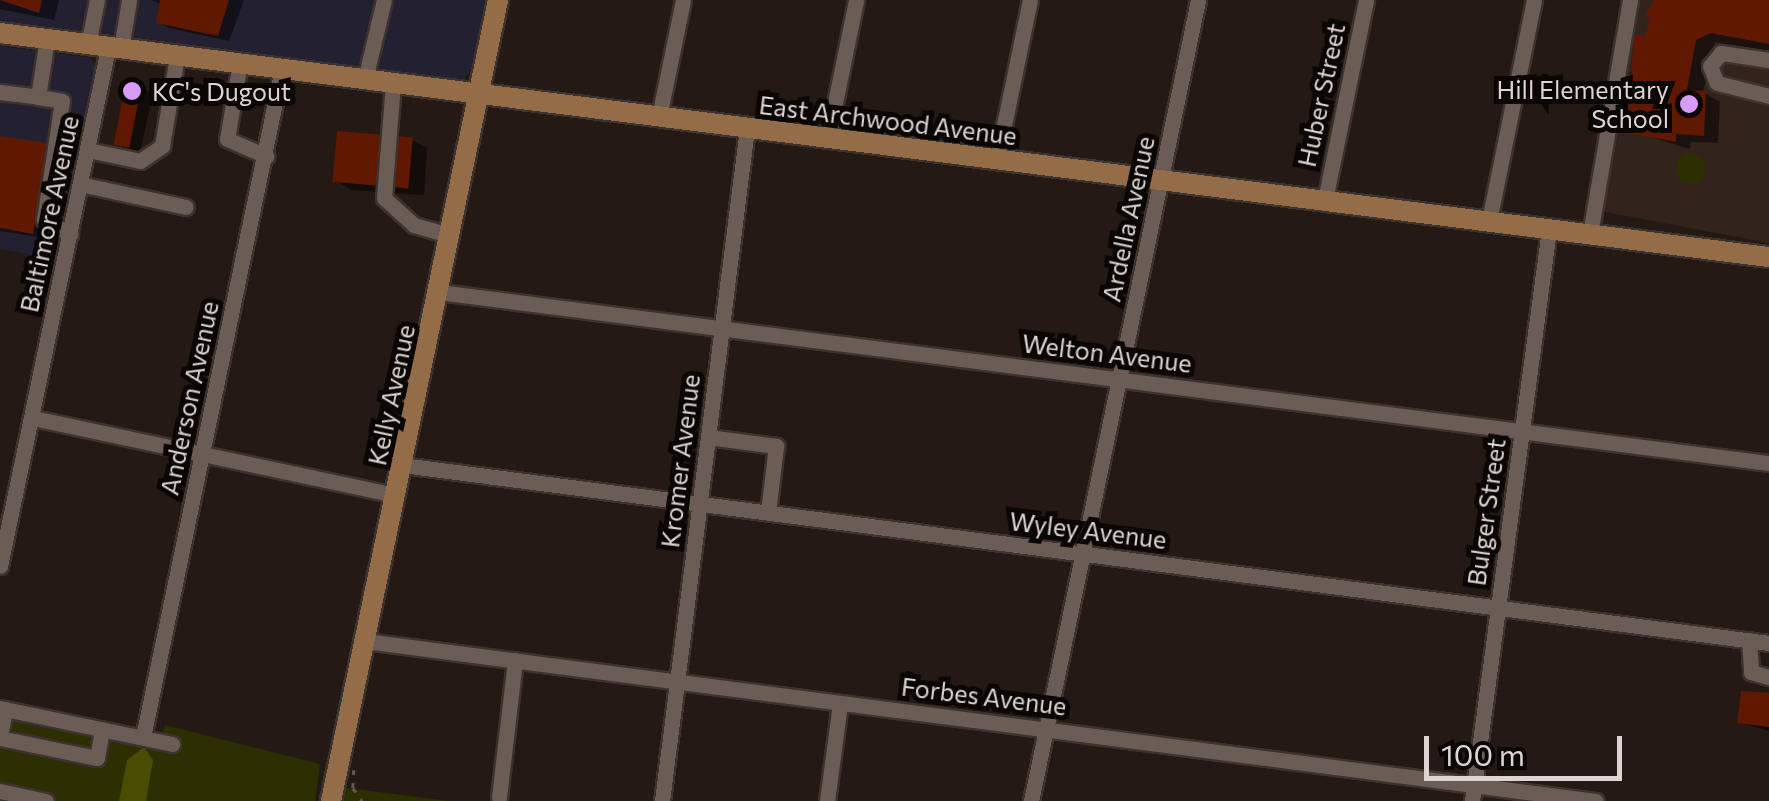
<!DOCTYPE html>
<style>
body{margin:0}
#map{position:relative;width:1769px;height:801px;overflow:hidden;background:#251914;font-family:Commissioner,sans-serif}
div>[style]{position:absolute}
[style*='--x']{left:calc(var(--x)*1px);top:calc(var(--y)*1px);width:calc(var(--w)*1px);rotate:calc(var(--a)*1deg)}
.industrial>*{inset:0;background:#232131}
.education>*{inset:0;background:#33231d}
.green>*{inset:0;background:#2c2f00}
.round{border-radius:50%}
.forest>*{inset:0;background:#494c02}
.shadow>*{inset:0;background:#0007}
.building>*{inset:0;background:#611800;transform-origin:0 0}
.path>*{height:2.5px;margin-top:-1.25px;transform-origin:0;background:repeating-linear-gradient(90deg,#635854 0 5px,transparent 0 13px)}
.roads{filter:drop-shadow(2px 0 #3c3330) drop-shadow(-2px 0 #3c3330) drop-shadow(0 2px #3c3330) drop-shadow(0 -2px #3c3330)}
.minor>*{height:15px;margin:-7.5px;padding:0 7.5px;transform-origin:7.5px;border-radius:7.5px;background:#6b5d56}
.major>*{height:20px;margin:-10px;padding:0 10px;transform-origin:10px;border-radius:10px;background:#946c48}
.dots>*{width:28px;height:28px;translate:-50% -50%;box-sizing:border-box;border:5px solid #0a0604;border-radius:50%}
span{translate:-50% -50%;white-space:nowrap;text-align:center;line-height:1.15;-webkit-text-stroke:10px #0a0604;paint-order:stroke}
.poi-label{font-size:25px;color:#ded5d2}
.right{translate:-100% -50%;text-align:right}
.left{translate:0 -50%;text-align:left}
.street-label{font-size:25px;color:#ded5d2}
.scale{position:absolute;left:1424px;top:736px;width:198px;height:45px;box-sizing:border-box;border:5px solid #ded5d2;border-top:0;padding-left:12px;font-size:30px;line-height:35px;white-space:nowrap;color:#ded5d2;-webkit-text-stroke:8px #0a0604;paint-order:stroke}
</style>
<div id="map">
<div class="industrial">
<i style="clip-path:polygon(0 0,487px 0,472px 68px,464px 78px,451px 79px,0 22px)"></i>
<i style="clip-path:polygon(0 46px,90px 58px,97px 69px,53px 259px,0 249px)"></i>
</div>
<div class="education">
<i style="clip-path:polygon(1630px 0,1769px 0,1769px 243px,1590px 209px)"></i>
</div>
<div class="green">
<i class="round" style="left:1676px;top:154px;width:30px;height:30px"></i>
<i style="clip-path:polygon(0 717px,159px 750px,165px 725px,320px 764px,315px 801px,0 801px)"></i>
<i style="clip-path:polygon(346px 788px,347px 788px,449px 801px,344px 801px)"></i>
</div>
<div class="forest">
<i style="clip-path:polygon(144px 747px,153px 760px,146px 801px,119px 801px,127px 760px)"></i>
</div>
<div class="shadow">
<i style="clip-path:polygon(0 0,59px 0,54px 20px,0 9px)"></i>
<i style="clip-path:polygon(152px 0,244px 0,229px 41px,169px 28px,158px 22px,162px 5px)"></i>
<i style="clip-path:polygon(1663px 0,1769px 0,1769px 51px,1715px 42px,1703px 92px,1720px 102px,1718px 143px,1691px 142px,1690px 149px,1630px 131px,1630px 72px,1635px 72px)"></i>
<i style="clip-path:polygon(128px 84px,153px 93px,140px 153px,116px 144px)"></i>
<i style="clip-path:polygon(0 138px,58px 152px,44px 238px,0 231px)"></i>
<i style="clip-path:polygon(412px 140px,427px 148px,424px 195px,351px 190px,336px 181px)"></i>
<i style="clip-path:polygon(1769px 698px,1769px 731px,1739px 722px)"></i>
</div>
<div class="building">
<i style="clip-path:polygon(0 0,42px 0,39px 13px)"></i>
<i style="clip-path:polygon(160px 0,229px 0,218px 36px,156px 23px)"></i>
<i style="clip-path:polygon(1655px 0,1769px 0,1769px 44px,1711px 33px,1696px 40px,1687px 90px,1706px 91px,1704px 136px,1676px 134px,1676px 142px,1627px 133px,1634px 35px,1645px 36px,1650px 19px,1645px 16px)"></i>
<i style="left:126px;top:81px;width:16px;height:65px;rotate:11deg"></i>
<i style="left:337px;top:131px;width:76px;height:51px;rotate:5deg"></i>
<i style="clip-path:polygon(0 136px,48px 143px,33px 234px,0 228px)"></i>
<i style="clip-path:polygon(1741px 691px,1769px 693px,1769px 727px,1737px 723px)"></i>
</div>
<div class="path">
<i style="--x:354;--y:770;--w:18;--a:93"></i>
<i style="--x:353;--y:788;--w:16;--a:55"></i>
</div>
<div class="roads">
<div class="minor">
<i style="--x:88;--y:45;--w:46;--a:-78.7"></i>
<i style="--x:121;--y:49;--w:50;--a:-80.7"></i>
<i style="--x:1769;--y:60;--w:49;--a:-171.7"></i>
<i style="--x:1721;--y:53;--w:17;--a:130"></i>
<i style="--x:1710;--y:66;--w:18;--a:68"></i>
<i style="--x:1717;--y:83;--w:54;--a:14"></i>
<i style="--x:240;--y:63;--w:77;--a:99.7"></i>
<i style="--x:227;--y:139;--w:43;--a:23.6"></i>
<i style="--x:365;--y:79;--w:81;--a:-76.5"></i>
<i style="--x:393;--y:83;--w:115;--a:94.5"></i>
<i style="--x:384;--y:198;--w:40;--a:42"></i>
<i style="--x:414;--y:225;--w:37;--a:16"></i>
<i style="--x:0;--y:92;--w:38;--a:7"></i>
<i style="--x:38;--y:97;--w:59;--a:-81.2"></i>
<i style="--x:38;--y:97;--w:24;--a:9"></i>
<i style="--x:62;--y:101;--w:120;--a:98.6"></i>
<i style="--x:44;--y:220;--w:30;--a:28"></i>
<i style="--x:659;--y:117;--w:119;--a:-78.4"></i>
<i style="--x:828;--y:137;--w:140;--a:-78.4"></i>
<i style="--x:88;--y:150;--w:53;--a:11.9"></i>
<i style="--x:140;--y:161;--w:27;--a:-34"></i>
<i style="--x:162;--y:146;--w:91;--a:-80.5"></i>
<i style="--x:997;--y:159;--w:162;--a:-78.3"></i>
<i style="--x:80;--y:184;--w:108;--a:12.2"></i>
<i style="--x:1325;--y:200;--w:204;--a:-78.4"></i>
<i style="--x:1489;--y:221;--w:226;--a:-78.5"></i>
<i style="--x:1590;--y:234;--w:237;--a:-80.3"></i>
<i style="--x:439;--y:292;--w:1341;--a:7.33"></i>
<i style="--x:33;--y:418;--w:370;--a:12"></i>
<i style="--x:708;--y:437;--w:69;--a:7.5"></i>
<i style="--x:776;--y:446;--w:67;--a:96.8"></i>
<i style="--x:402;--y:465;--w:1379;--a:7.42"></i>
<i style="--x:0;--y:566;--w:529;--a:-78.22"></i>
<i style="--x:1749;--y:640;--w:32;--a:86"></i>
<i style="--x:1751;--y:672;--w:19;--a:16"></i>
<i style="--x:365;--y:641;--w:1241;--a:7.41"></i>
<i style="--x:0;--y:708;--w:176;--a:11.8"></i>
<i style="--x:5;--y:709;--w:29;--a:100"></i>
<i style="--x:0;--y:738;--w:99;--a:11.7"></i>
<i style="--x:97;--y:758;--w:29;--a:-80"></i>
<i style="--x:143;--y:737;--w:682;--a:-78.25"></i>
<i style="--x:0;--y:791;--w:47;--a:12.3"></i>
<i style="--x:499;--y:797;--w:138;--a:-83.3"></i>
<i style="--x:662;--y:801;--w:678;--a:-82.8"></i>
<i style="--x:827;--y:801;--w:99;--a:-82.4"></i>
<i style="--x:1031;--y:801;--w:818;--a:-78.22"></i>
<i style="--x:1472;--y:801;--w:577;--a:-82.33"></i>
</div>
<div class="major">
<i style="--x:0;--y:33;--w:1783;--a:7.22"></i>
<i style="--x:331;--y:801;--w:818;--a:-78.22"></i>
</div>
</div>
<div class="dots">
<i style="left:132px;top:91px;background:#d89bf8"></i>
<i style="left:1689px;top:104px;background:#d89bf8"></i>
</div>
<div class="poi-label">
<span class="right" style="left:1669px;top:104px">Hill Elementary<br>School</span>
<span class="left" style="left:152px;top:91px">KC's Dugout</span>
</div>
<div class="street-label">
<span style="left:1321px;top:95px;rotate:-78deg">Huber Street</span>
<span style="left:888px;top:120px;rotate:7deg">East Archwood Avenue</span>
<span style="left:49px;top:214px;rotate:-78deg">Baltimore Avenue</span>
<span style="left:1128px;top:219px;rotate:-78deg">Ardella Avenue</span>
<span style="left:1107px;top:353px;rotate:7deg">Welton Avenue</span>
<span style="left:391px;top:395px;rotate:-78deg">Kelly Avenue</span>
<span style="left:189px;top:398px;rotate:-78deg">Anderson Avenue</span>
<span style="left:680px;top:461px;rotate:-83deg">Kromer Avenue</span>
<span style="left:1486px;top:512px;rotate:-82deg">Bulger Street</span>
<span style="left:1088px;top:530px;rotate:7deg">Wyley Avenue</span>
<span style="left:984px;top:696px;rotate:7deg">Forbes Avenue</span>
</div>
<div class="scale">100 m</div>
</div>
